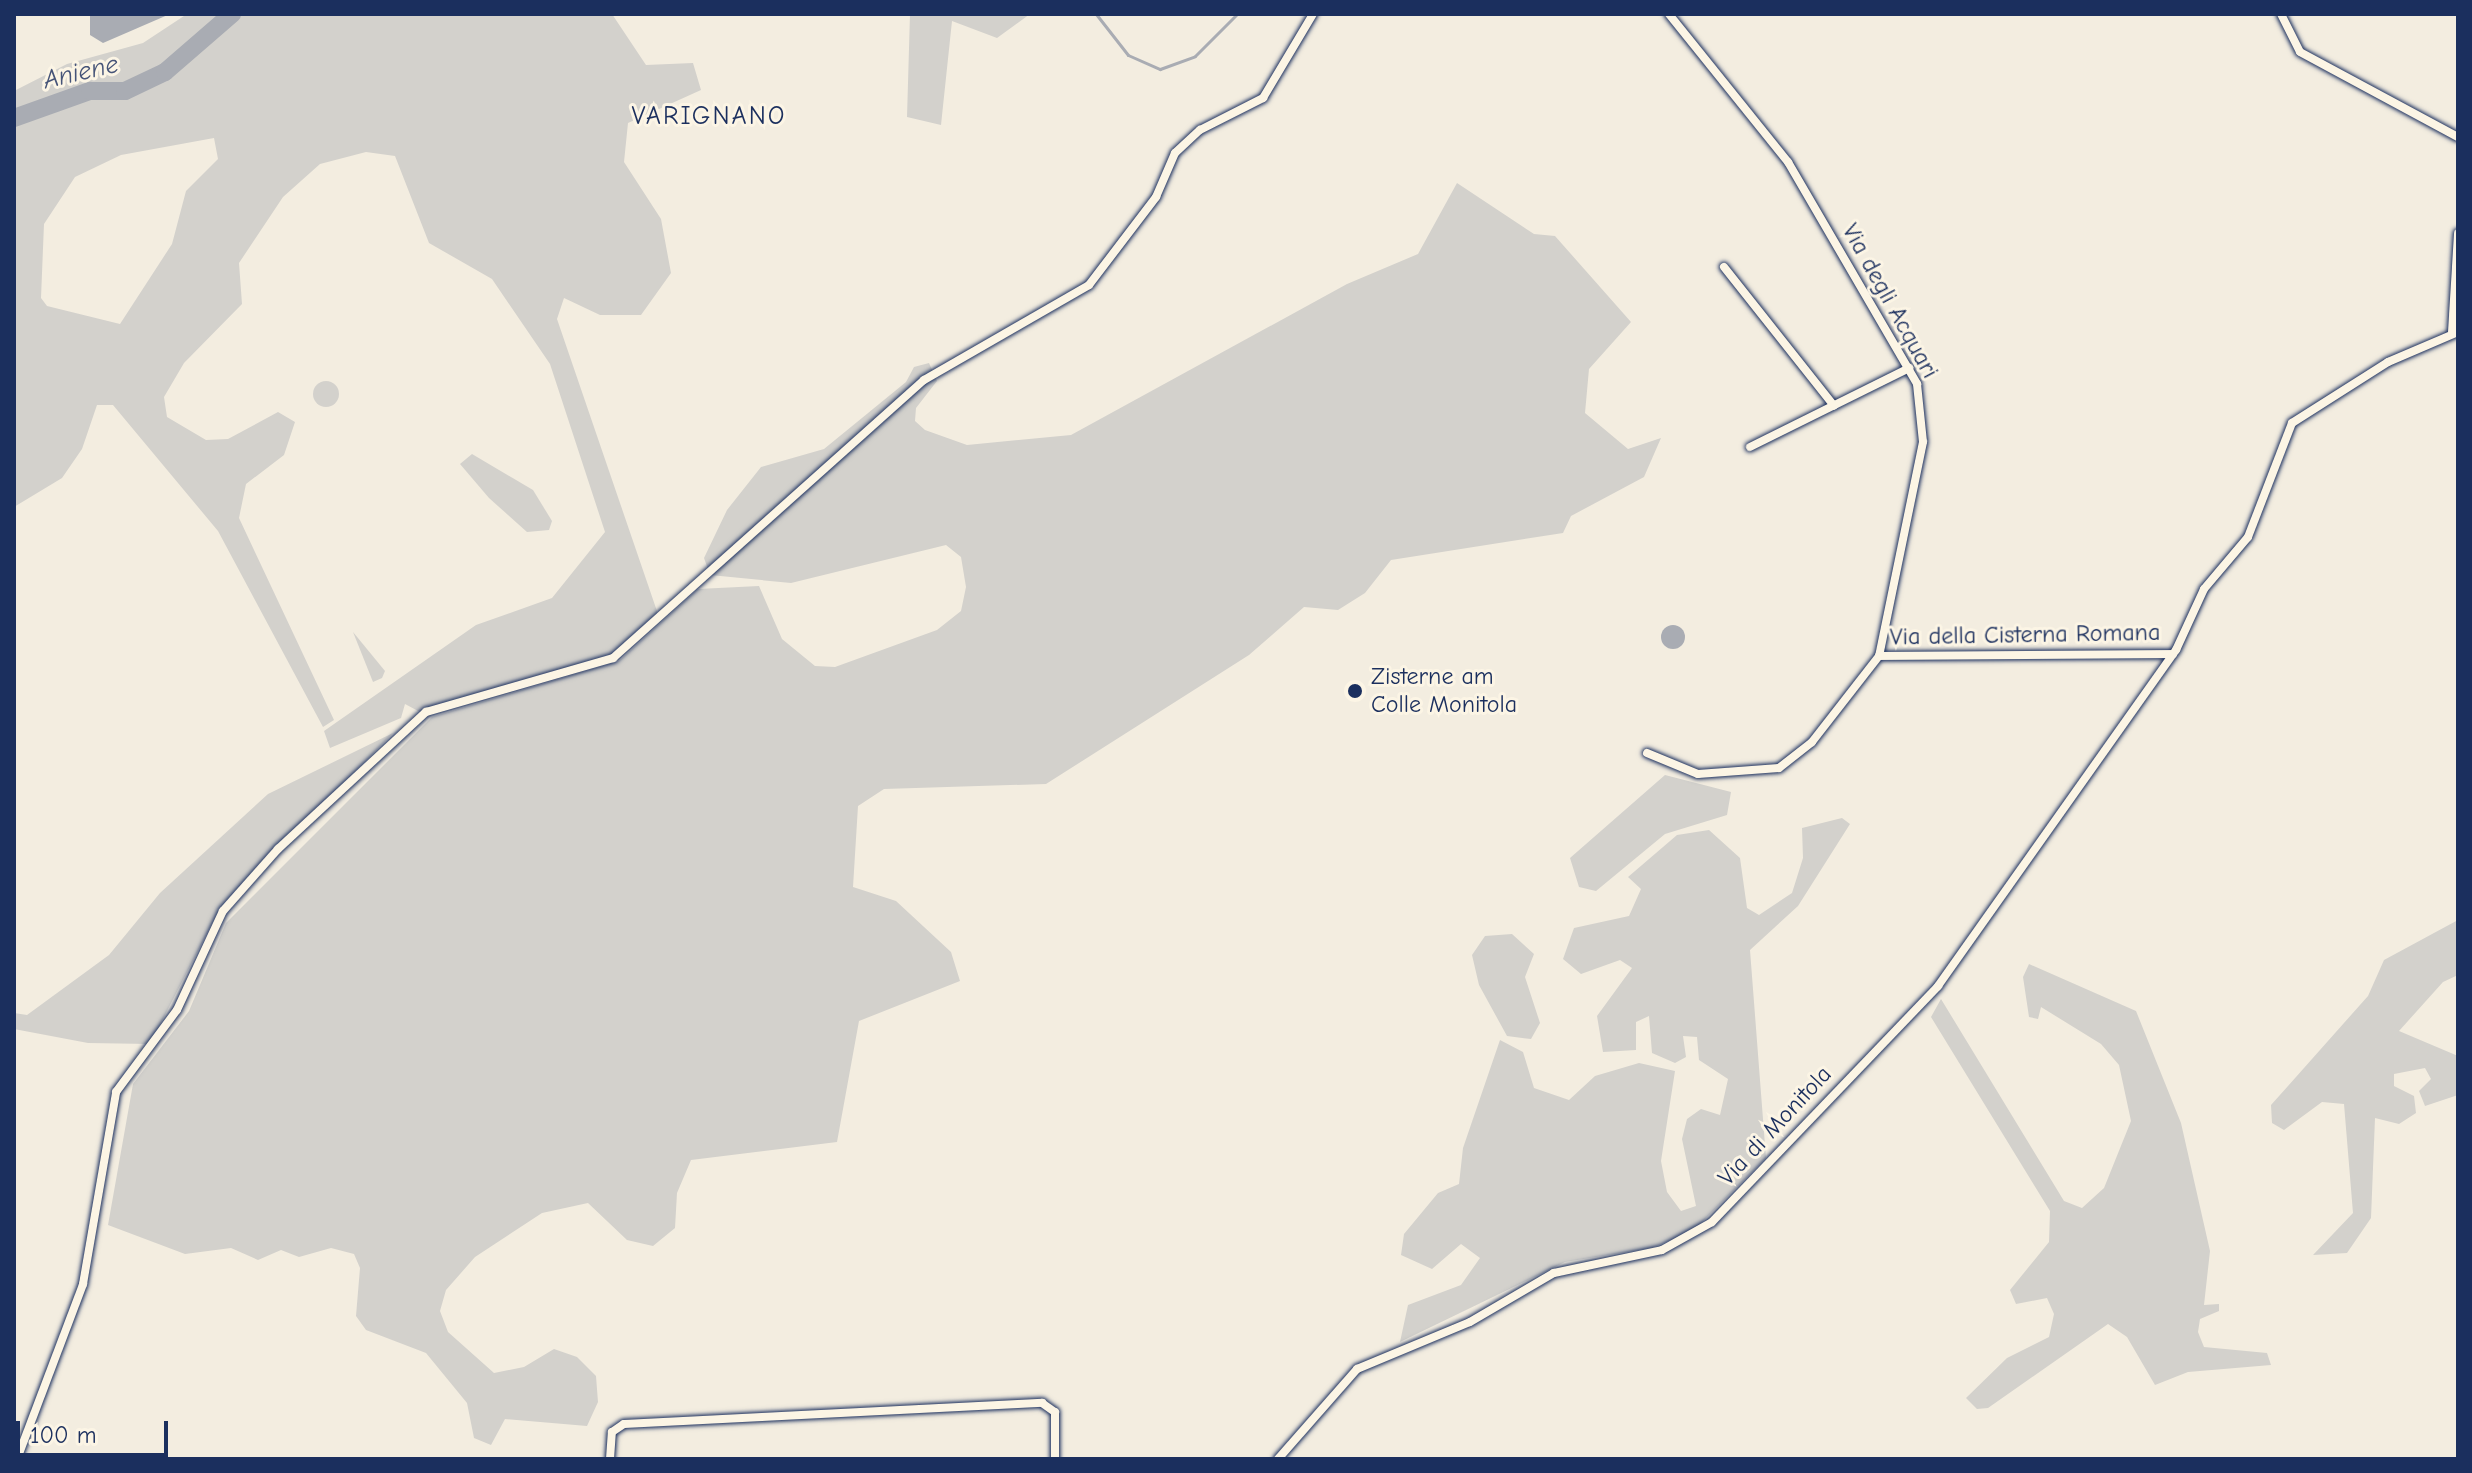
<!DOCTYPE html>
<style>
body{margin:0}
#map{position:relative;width:2472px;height:1473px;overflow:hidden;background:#f3ede0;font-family:"Comic Neue",sans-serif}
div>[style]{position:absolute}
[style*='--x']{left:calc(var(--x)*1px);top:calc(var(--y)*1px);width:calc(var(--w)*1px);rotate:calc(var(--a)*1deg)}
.green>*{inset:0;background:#d3d1cc}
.round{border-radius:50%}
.water>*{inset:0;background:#a9acb3}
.stream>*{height:3px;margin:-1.5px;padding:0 1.5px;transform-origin:1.5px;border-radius:1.5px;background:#a9acb3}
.river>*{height:18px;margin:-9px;padding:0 9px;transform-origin:9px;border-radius:9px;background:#a9acb3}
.roads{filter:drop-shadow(0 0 2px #1b2f5e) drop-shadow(0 0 2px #1b2f5e)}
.street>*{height:8px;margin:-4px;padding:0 4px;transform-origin:4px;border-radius:4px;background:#fcf5e5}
.dots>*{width:22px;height:22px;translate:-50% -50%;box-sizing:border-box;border:4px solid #fcf5e5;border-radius:50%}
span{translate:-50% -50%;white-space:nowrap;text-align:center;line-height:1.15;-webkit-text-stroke:6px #fcf5e5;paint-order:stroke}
.street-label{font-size:24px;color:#1b2f5e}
.poi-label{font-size:24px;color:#1b2f5e}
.left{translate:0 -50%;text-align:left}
.water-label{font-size:26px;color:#465478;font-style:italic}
.neighbourhood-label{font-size:26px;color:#1b2f5e;letter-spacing:2px}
.frame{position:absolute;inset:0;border:16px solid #1b2f5e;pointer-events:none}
.scale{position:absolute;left:16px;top:1421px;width:152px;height:36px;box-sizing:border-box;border:4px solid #1b2f5e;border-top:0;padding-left:10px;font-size:24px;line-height:28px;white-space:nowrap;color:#1b2f5e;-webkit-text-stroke:6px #fcf5e5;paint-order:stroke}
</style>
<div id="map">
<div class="green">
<div style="clip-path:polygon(evenodd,187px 14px,612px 14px,646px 65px,693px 63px,701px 90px,628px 123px,624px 162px,661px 219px,671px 273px,641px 315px,600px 315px,564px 298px,557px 319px,659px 617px,612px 654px,420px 712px,405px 704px,401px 718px,330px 748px,324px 731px,476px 625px,552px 598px,605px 532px,550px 364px,492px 279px,429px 243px,395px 156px,366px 152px,320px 164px,283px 197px,239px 263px,242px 304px,184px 363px,164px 397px,167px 417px,206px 440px,228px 439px,278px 412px,295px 422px,284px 455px,246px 484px,239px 518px,334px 720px,323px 727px,218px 531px,113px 405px,97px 405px,82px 449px,62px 478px,14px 507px,14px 91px,67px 64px,143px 43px,187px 14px,214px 138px,218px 159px,186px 191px,172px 244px,120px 324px,47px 306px,41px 298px,44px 224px,75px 177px,121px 155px,214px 138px)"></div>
<div style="clip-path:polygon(910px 14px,1030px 14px,997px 38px,952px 21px,941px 125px,907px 117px)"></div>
<div style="clip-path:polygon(1457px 183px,1534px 234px,1555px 236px,1631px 322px,1589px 369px,1585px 413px,1628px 449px,1661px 438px,1644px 477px,1571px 516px,1563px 533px,1391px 560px,1365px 593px,1338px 610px,1304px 607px,1249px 655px,1046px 784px,884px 789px,858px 806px,853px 887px,896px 901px,951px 952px,960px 981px,859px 1021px,837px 1142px,691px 1160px,677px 1193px,675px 1228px,653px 1246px,627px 1240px,588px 1203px,542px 1213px,475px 1257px,446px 1290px,440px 1311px,448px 1332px,494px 1373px,524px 1367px,554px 1349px,577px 1357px,596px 1376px,598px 1402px,587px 1426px,505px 1419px,491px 1445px,474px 1438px,467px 1403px,426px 1353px,366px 1330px,356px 1316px,360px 1268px,354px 1254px,331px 1248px,299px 1257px,281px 1250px,258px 1260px,231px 1248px,185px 1254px,108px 1225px,133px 1084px,189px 1011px,226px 923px,432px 717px,619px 661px,698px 589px,759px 586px,782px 639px,815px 666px,835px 667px,937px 630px,961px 611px,966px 587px,961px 557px,946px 545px,791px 583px,710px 575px,704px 558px,727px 510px,761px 467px,824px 449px,906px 382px,914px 367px,929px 363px,937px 381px,916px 408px,915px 421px,925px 430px,967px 445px,1071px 435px,1347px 284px,1418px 254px)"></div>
<div class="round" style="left:313px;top:381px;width:26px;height:26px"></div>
<div style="clip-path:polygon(472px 454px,533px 490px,552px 521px,549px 530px,527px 532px,489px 498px,460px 464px)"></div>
<div style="clip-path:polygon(353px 632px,385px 671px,382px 678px,373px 682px)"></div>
<div style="clip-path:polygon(393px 733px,220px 908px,150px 1044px,88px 1043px,14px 1029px,14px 1013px,27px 1015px,109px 955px,160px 893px,268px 794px)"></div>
<div style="clip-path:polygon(1665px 775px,1731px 792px,1727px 815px,1665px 834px,1596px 891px,1579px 887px,1570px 858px)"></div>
<div style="clip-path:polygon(1842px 818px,1850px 824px,1798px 906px,1750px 950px,1766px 1158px,1693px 1231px,1651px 1248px,1565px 1262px,1400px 1342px,1408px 1305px,1461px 1285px,1480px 1258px,1461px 1244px,1432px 1269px,1401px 1255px,1404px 1234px,1438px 1193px,1459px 1184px,1463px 1148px,1500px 1040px,1523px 1052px,1534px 1088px,1569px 1100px,1595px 1076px,1639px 1063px,1675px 1071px,1661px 1161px,1667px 1192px,1681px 1211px,1696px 1206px,1682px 1139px,1687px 1119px,1701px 1109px,1720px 1115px,1728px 1079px,1699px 1060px,1697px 1037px,1683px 1036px,1686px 1057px,1675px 1063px,1652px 1053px,1649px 1016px,1636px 1022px,1636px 1050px,1603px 1052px,1597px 1016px,1632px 968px,1620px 960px,1581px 974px,1563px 959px,1574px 928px,1629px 916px,1641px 889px,1628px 877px,1677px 835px,1709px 830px,1740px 858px,1747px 908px,1759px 915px,1792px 893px,1803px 858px,1802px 828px)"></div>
<div style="clip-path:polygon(2458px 920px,2458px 975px,2443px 982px,2399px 1031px,2458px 1056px,2458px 1095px,2425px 1106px,2419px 1091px,2431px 1079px,2425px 1068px,2394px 1074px,2394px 1086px,2414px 1096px,2416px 1113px,2399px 1124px,2375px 1118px,2371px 1218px,2347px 1253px,2313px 1255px,2353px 1213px,2344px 1104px,2322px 1102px,2284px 1130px,2272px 1123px,2271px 1105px,2368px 996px,2384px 960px)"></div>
<div style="clip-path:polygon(1512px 934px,1534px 954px,1525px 977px,1540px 1023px,1531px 1039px,1507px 1036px,1479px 985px,1472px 955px,1485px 936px)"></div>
<div style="clip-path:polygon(2029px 964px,2136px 1011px,2181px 1123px,2210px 1251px,2204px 1305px,2219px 1304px,2219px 1311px,2200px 1319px,2198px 1332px,2204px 1347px,2267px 1353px,2271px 1365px,2188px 1372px,2155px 1385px,2127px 1337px,2108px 1324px,1988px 1408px,1977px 1409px,1966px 1398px,2007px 1358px,2049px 1337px,2054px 1314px,2047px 1298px,2016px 1304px,2010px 1290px,2049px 1242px,2050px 1211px,1931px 1017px,1941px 999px,2064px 1201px,2082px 1208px,2104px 1188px,2131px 1121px,2119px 1065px,2101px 1044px,2041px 1007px,2038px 1019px,2029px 1017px,2023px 977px)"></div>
</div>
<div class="water">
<div style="clip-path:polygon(90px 14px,170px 14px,103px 43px,90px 35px)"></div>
<div class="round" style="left:1661px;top:625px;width:24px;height:24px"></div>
</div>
<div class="stream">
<div style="--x:1096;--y:14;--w:52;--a:52"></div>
<div style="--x:1128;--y:55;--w:35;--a:24"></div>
<div style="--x:1160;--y:69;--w:37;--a:-20"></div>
<div style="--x:1195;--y:56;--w:59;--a:-45"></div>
</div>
<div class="river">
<div style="--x:14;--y:118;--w:81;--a:-19.6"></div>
<div style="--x:90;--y:91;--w:35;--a:0"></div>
<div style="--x:125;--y:91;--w:44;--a:-25.4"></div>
<div style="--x:165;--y:72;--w:89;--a:-40.9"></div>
</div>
<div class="roads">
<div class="street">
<div style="--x:1669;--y:14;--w:190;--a:51.2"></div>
<div style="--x:1788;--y:162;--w:257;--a:59.8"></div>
<div style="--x:1917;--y:384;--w:58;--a:84.1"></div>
<div style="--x:1923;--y:442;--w:218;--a:101.6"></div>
<div style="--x:2281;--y:14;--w:42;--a:63.4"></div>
<div style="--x:2300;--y:52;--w:179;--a:28.3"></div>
<div style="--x:1724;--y:267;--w:177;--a:51.6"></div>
<div style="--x:2452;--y:332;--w:99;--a:-86.5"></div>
<div style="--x:1750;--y:447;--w:178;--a:-26.4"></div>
<div style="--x:1647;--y:753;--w:55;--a:22.4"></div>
<div style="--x:1698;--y:774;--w:81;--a:-4.2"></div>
<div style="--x:1779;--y:768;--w:42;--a:-38.2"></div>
<div style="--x:1812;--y:742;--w:109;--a:-52.1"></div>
<div style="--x:1879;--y:656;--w:294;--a:-0.4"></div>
<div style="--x:17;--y:1459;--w:187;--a:-69.3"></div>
<div style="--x:83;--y:1284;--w:195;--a:-80.2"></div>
<div style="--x:116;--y:1092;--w:102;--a:-53.4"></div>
<div style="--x:177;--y:1010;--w:109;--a:-65.1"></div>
<div style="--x:223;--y:911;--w:83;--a:-48.4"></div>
<div style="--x:278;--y:849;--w:202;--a:-42.8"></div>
<div style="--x:426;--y:712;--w:195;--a:-16.1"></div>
<div style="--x:613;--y:658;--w:417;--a:-41.8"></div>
<div style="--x:924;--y:380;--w:190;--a:-29.9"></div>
<div style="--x:1089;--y:285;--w:111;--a:-52.7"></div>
<div style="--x:1156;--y:197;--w:48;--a:-66.6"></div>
<div style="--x:1175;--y:153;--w:34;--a:-43"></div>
<div style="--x:1200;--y:130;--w:71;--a:-26.9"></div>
<div style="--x:1263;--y:98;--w:98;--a:-59.2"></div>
<div style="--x:610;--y:1459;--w:27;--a:-86"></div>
<div style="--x:612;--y:1432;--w:14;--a:-34"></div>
<div style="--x:624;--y:1424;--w:419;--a:-2.9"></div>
<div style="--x:1042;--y:1403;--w:16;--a:35"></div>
<div style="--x:1055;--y:1412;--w:47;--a:90"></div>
<div style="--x:1278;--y:1459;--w:120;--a:-48.7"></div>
<div style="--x:1357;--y:1369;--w:122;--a:-22.6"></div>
<div style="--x:1470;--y:1322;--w:97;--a:-30.3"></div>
<div style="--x:1554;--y:1273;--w:110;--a:-12"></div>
<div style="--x:1662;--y:1250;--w:57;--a:-29.2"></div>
<div style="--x:1712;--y:1222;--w:327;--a:-46.2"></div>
<div style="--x:1938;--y:986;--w:412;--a:-54.7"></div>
<div style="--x:2176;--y:650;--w:67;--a:-65.3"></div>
<div style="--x:2204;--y:589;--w:68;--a:-49.8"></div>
<div style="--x:2248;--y:537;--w:122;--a:-68.9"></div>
<div style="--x:2292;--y:423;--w:114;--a:-32.4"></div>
<div style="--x:2388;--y:362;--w:76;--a:-23.2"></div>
</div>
</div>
<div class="dots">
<div style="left:1355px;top:691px;background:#1b2f5e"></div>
</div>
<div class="street-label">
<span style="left:1890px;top:301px;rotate:61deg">Via degli Acquari</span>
<span style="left:2025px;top:635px;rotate:-1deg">Via della Cisterna Romana</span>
<span style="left:1775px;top:1126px;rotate:-47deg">Via di Monitola</span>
</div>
<div class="poi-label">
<span class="left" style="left:1371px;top:691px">Zisterne am<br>Colle Monitola</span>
</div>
<div class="water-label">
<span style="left:81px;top:73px;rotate:-13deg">Aniene</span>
</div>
<div class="neighbourhood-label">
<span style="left:709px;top:117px">VARIGNANO</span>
</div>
<div class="frame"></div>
<div class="scale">100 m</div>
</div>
